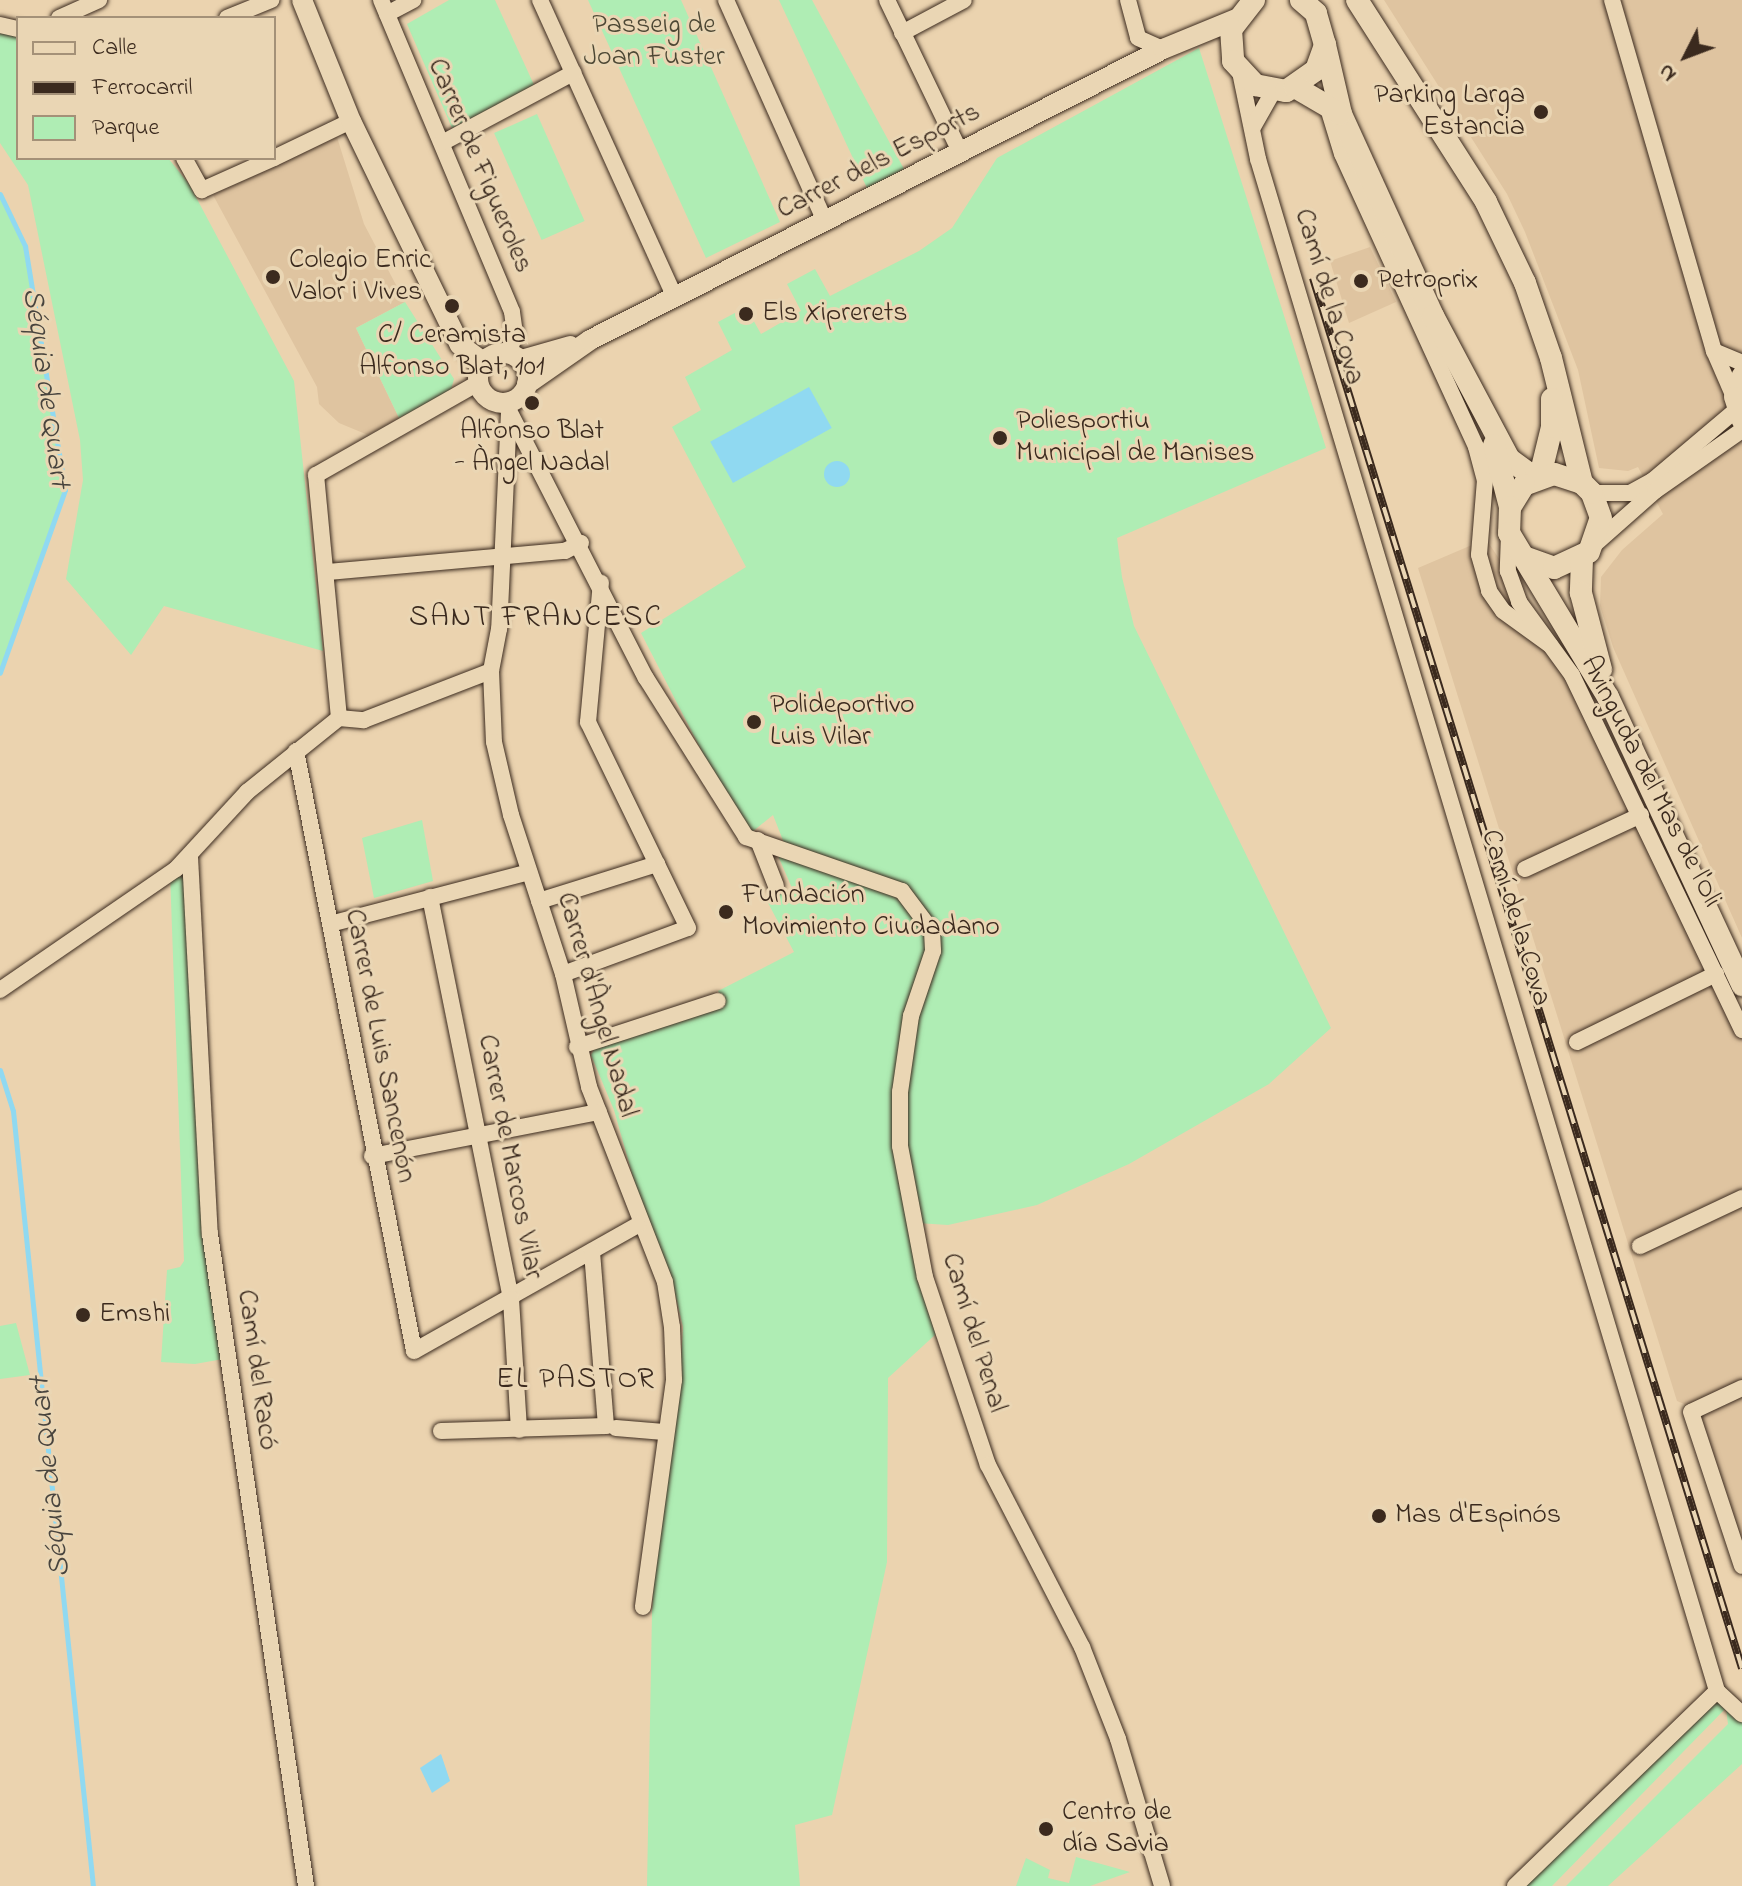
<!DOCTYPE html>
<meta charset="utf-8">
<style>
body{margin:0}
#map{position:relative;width:1742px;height:1886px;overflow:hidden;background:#ebd3af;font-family:"Indie Flower",sans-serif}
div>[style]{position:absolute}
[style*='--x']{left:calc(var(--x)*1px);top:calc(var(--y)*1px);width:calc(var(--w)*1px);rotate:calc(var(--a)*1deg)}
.built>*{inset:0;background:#dfc4a0}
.green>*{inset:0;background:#afedb4;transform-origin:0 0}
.water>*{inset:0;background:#90d9f1;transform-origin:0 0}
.round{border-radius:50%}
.stream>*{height:5px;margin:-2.5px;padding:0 2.5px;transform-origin:2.5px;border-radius:2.5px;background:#90d9f1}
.roads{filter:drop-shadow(0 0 2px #3b2a1e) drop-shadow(0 0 2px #3b2a1e)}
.minor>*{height:16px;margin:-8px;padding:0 8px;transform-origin:8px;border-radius:8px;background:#ead6b4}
.tertiary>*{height:20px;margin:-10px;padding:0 10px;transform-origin:10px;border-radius:10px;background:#ead6b4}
.tertiary>.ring{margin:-10px;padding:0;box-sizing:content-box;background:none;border:20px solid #ead6b4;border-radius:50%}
.secondary>*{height:22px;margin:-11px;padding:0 11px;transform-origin:11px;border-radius:11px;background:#ead6b4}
.rail>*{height:8px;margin-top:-4px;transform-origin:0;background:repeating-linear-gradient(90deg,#ead6b4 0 15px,#3b2a1e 0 30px);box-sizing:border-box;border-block:2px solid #3b2a1e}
.dots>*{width:22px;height:22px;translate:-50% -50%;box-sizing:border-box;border:4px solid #ead6b4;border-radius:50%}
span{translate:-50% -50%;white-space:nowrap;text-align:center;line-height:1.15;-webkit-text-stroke:6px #ead6b4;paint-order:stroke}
.park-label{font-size:28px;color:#4c4734}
.poi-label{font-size:28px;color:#3b2a1e}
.right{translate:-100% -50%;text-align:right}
.left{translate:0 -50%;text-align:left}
.street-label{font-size:28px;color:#3b2a1e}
.water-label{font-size:30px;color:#48443e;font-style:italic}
.neighbourhood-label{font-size:30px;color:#3b2a1e;letter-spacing:2px}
.legend{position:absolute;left:16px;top:16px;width:260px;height:144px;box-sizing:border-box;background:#ead6b4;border:2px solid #a49178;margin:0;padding:10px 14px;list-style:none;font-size:24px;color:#3b2a1e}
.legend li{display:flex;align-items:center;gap:16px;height:40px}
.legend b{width:40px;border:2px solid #a49178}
.north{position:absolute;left:1646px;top:16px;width:80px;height:80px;-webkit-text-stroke:6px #ead6b4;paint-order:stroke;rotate:228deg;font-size:22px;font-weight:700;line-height:32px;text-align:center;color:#3b2a1e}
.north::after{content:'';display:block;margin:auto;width:28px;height:36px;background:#3b2a1e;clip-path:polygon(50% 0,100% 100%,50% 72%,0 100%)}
</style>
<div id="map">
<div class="built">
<div style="clip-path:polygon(1384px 0,1742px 0,1742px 938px,1613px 647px,1600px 606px,1601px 577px,1622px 550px,1663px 514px,1638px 467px,1628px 471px,1599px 468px,1578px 370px,1525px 232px,1507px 194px)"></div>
<div style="clip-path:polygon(337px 137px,364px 224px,405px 302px,356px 328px,399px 418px,368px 435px,339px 423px,319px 404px,317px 387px,213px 195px)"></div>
<div style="clip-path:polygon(1370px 247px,1396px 302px,1349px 323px,1330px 261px)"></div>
<div style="clip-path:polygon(1486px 539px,1584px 687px,1742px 1033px,1742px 1577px,1684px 1404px,1677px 1401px,1418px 568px)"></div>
</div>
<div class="green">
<div style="clip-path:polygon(449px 0,495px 0,535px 87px,452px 128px,407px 24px)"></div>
<div style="clip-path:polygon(588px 0,681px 0,780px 222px,706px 258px)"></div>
<div style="clip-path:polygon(779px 0,812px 0,904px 169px,867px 188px)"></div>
<div style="clip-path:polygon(0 25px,18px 29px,18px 158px,168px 158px,189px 184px,294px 381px,323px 651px,164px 606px,131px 655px,66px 579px,83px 480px,80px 440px,28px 185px,0 143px)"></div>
<div style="clip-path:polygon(1199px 48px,1326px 448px,1117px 538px,1122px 577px,1134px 626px,1331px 1028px,1269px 1084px,1129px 1164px,1037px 1205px,948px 1225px,917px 1223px,908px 1187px,900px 1146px,907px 1036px,897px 1084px,895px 1142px,936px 1334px,888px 1378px,887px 1562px,832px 1815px,795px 1825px,800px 1886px,647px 1886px,652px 1612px,662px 1446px,680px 1380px,683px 1327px,670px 1272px,646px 1223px,614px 1110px,591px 1055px,595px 1048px,668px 1020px,725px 1006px,718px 991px,794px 952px,767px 901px,792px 888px,776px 851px,817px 860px,786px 848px,773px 815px,746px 837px,641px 633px,746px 567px,672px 427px,701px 410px,685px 377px,732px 350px,718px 322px,746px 307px,761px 334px,801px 311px,787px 284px,815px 269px,830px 296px,919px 251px,952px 228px,997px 158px)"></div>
<div style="left:537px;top:114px;width:117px;height:47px;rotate:66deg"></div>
<div style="clip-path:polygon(0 196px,25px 246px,65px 490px,0 673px)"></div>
<div style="clip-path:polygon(405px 302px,454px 379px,450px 393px,399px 418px,356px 328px)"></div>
<div style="clip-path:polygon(422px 820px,433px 881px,374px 898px,362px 838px)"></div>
<div style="clip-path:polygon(190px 857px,223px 1359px,195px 1364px,161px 1362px,167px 1270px,180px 1267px,184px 1261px,170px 873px)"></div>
<div style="clip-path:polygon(16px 1323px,30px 1375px,0 1379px,0 1326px)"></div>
<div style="clip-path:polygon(1719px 1699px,1742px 1720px,1742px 1764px,1608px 1886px,1566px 1886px,1728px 1724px,1726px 1708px,1552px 1886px,1520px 1886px)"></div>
<div style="clip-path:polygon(1076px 1857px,1130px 1872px,1090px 1886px,1016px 1886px,1026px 1858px,1050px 1870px,1048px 1878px,1069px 1883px)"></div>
</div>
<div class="water">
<div style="left:809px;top:387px;width:47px;height:113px;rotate:61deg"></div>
<div class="round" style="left:824px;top:461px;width:26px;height:26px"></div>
<div style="clip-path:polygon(441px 1754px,450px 1781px,432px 1793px,420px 1768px)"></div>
</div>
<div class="stream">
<div style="--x:0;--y:194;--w:58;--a:64.3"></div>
<div style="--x:25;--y:246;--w:247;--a:80.7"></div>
<div style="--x:65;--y:490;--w:194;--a:109.6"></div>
<div style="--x:0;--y:1070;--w:43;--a:72.4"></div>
<div style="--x:13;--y:1111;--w:779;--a:84.11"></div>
</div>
<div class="roads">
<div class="minor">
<div style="--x:381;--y:0;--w:338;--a:67.2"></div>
<div style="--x:512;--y:312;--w:22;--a:82"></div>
<div style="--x:515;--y:334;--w:20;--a:108"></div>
<div style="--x:540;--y:0;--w:326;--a:65.6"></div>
<div style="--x:726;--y:0;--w:242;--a:65.9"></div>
<div style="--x:887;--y:0;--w:169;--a:64.3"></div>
<div style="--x:1128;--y:0;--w:39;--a:75"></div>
<div style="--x:1138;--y:38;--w:27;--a:24"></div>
<div style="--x:1612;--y:0;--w:366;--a:73.8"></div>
<div style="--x:1714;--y:351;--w:50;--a:66.5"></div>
<div style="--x:387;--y:14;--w:30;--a:-28"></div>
<div style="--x:59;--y:18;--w:44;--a:-24.2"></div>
<div style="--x:227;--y:18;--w:48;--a:-22.2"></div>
<div style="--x:0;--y:25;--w:18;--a:13"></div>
<div style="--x:902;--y:33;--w:70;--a:-28"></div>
<div style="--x:1240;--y:72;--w:89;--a:78.3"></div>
<div style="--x:1258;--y:159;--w:1599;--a:73.32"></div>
<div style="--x:1717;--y:1691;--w:34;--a:43"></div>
<div style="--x:1327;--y:105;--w:51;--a:73"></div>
<div style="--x:1342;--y:154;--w:322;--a:65.4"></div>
<div style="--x:1476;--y:447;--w:34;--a:75"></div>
<div style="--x:1485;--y:480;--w:75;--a:94.6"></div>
<div style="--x:1479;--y:555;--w:37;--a:74"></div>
<div style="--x:1489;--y:591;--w:24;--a:55"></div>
<div style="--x:1503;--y:611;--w:58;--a:35.9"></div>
<div style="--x:1253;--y:127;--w:43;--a:-60.4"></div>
<div style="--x:442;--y:143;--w:149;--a:-28.1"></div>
<div style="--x:184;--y:158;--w:37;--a:61"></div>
<div style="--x:202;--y:190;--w:79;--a:-24"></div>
<div style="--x:274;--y:158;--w:85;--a:-25.7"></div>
<div style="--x:1714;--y:351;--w:30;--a:23"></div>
<div style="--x:505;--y:403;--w:309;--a:62.9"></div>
<div style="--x:646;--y:678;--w:188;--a:57.8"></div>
<div style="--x:746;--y:837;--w:165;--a:19.1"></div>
<div style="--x:902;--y:891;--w:50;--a:53.1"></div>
<div style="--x:932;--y:931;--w:20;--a:87"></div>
<div style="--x:933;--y:951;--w:69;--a:108.7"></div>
<div style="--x:911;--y:1016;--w:77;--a:98.2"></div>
<div style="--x:900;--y:1092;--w:54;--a:90"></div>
<div style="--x:900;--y:1146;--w:133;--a:79.2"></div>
<div style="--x:925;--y:1277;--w:198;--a:71.5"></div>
<div style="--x:988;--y:1465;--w:205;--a:62.7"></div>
<div style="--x:1082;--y:1647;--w:99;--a:68.6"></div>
<div style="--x:1118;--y:1739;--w:153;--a:73.3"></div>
<div style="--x:509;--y:412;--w:217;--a:92.6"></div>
<div style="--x:499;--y:629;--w:43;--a:100.8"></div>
<div style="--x:491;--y:671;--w:71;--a:87.6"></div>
<div style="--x:494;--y:742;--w:75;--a:76.9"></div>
<div style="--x:511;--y:815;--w:167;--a:71.9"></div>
<div style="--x:563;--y:974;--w:116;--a:77"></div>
<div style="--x:589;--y:1087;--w:209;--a:68.7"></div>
<div style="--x:665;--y:1282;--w:46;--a:81.2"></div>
<div style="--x:672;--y:1327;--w:53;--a:87.8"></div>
<div style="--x:674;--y:1380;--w:229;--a:97.8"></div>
<div style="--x:1592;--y:493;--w:38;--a:0"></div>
<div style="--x:1630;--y:493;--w:25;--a:-29"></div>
<div style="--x:1652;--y:481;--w:110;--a:-40.2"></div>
<div style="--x:1509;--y:534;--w:37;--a:92"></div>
<div style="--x:1508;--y:571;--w:33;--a:70"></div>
<div style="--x:1519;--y:602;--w:90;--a:54"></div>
<div style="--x:1572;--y:675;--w:394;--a:64.4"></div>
<div style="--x:1595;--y:544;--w:80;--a:-41.5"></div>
<div style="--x:1655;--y:491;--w:106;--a:-35"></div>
<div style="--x:328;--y:572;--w:238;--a:-5.1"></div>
<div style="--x:565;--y:551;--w:18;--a:-27"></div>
<div style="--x:339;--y:718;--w:244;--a:-95.4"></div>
<div style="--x:316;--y:475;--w:186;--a:-29.6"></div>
<div style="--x:296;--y:751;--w:611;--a:78.87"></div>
<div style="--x:414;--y:1351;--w:257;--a:-29.4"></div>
<div style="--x:758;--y:840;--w:49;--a:68.6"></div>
<div style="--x:190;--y:857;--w:378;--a:87"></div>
<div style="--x:210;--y:1234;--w:659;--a:81.62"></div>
<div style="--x:1525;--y:869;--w:128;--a:-25"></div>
<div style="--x:430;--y:897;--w:410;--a:78.6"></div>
<div style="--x:511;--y:1299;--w:131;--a:86.5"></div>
<div style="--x:539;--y:901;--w:124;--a:-17.4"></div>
<div style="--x:330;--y:924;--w:206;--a:-14.6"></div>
<div style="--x:563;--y:974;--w:133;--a:-20.2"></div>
<div style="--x:688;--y:928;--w:229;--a:-115.9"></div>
<div style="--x:588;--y:722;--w:140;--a:-84.7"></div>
<div style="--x:0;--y:990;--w:214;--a:-34.5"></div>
<div style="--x:176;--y:869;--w:105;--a:-47.3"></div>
<div style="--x:247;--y:792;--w:118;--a:-38.8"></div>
<div style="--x:339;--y:718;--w:25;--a:5"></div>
<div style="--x:364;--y:720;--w:136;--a:-21.1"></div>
<div style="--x:1577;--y:1042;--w:155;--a:-26.1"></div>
<div style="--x:577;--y:1047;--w:148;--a:-18.1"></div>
<div style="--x:372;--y:1156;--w:231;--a:-11"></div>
<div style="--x:1640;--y:1246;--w:113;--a:-25.2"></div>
<div style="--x:1742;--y:1388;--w:56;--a:154.8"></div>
<div style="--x:1691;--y:1412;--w:162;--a:71.7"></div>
<div style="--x:616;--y:1428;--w:48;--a:4.8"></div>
<div style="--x:441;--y:1431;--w:165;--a:-1.7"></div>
<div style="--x:606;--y:1426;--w:175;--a:-94.6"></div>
<div style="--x:1515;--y:1886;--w:281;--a:-44"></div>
</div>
<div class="tertiary">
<div style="--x:302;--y:0;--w:131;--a:68"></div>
<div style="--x:351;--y:121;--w:249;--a:64.1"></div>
<div style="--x:460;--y:345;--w:29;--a:36"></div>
<div class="ring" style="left:478px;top:353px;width:30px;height:30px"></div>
<div style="--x:521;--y:360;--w:51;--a:-15.9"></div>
<div style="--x:1742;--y:375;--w:23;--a:110"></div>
<div style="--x:1734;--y:397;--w:25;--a:72"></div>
<div style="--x:527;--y:384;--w:77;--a:-34.9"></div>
<div style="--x:590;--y:340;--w:643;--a:-26.92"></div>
<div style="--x:1163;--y:49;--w:79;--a:-22.3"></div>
</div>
<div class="secondary">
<div style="--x:1254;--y:0;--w:37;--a:128"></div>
<div style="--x:1231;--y:29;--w:32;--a:86"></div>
<div style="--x:1233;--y:61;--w:33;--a:47"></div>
<div style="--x:1255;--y:85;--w:32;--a:11"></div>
<div style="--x:1286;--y:91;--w:37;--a:-35"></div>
<div style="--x:1316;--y:70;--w:27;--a:-70"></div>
<div style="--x:1325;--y:45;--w:33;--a:-106"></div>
<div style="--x:1316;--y:13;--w:20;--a:-139"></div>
<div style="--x:1357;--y:0;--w:240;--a:57.4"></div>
<div style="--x:1486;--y:202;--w:90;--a:64.3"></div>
<div style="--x:1525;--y:283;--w:79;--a:70.9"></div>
<div style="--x:1551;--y:358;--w:129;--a:76.1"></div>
<div style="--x:1325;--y:45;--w:71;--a:76.9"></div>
<div style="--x:1341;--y:114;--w:222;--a:65.5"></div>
<div style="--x:1433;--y:316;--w:162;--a:62"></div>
<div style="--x:1509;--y:459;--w:32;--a:36"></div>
<div style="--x:1295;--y:87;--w:53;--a:30.4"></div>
<div style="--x:1494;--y:445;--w:64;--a:75.5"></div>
<div style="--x:1540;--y:476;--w:50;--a:-76.2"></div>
<div style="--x:1552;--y:427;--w:28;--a:-90"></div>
<div style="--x:1527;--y:558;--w:29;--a:20"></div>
<div style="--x:1554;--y:568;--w:38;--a:-25"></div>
<div style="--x:1589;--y:552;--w:36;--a:-71"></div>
<div style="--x:1601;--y:518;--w:27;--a:-110"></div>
<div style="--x:1592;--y:493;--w:14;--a:-135"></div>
<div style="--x:1582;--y:483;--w:29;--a:-162"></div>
<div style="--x:1554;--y:474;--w:32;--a:160"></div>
<div style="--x:1524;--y:485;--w:26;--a:122"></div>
<div style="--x:1510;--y:507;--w:26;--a:92"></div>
<div style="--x:1509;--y:533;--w:192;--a:58.9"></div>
<div style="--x:1608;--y:697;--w:318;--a:65"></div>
<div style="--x:1582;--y:559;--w:34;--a:92"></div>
<div style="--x:1581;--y:593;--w:79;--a:75.3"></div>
</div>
</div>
<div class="rail">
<div style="--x:1313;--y:278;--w:1455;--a:72.85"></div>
</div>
<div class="dots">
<div style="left:1541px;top:112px;background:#3b2a1e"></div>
<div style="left:273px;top:277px;background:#3b2a1e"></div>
<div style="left:1361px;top:281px;background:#3b2a1e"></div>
<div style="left:452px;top:306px;background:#3b2a1e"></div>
<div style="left:746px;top:314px;background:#3b2a1e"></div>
<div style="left:532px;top:403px;background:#3b2a1e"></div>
<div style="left:1000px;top:438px;background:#3b2a1e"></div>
<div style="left:754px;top:722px;background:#3b2a1e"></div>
<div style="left:726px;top:912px;background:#3b2a1e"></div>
<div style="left:83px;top:1315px;background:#3b2a1e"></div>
<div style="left:1379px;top:1516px;background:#3b2a1e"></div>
<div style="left:1046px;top:1829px;background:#3b2a1e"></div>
</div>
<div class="park-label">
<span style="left:654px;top:42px">Passeig de<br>Joan Fuster</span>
</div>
<div class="poi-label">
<span class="right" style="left:1525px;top:112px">Parking Larga<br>Estancia</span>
<span class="left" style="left:289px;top:277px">Colegio Enric<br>Valor i Vives</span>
<span class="left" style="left:1377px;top:281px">Petroprix</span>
<span class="left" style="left:762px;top:314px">Els Xiprerets</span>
<span style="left:452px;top:352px">C/ Ceramista<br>Alfonso Blat, 101</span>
<span class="left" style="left:1016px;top:438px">Poliesportiu<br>Municipal de Manises</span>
<span style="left:532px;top:448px">Alfonso Blat<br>- Àngel Nadal</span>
<span class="left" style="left:770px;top:722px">Polideportivo<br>Luis Vilar</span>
<span class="left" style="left:742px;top:912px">Fundación<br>Movimiento Ciudadano</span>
<span class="left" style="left:99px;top:1315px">Emshi</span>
<span class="left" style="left:1395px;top:1516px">Mas d'Espinós</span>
<span class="left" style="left:1062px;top:1829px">Centro de<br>día Savia</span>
</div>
<div class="street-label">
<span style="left:879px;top:162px;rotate:-27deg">Carrer dels Esports</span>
<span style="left:479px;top:166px;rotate:67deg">Carrer de Figueroles</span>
<span style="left:1328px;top:297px;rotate:73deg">Camí de la Cova</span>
<span style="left:1650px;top:782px;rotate:63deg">Avinguda del Mas de l'Oli</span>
<span style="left:1515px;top:918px;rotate:73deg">Camí de la Cova</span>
<span style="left:596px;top:1005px;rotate:74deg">Carrer d'Àngel Nadal</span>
<span style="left:379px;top:1046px;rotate:79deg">Carrer de Luis Sancenón</span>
<span style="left:509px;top:1157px;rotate:79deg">Carrer de Marcos Vilar</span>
<span style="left:973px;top:1333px;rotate:73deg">Camí del Penal</span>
<span style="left:256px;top:1370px;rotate:82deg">Camí del Racó</span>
</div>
<div class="water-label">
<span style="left:45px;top:388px;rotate:82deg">Séquia de Quart</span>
<span style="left:51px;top:1477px;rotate:-96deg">Séquia de Quart</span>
</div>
<div class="neighbourhood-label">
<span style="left:536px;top:618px">SANT FRANCESC</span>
<span style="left:576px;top:1380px">EL PASTOR</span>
</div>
<ul class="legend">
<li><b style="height:10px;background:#ead6b4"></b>Calle</li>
<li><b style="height:10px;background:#3b2a1e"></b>Ferrocarril</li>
<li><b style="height:22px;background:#afedb4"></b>Parque</li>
</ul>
<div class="north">N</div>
</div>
